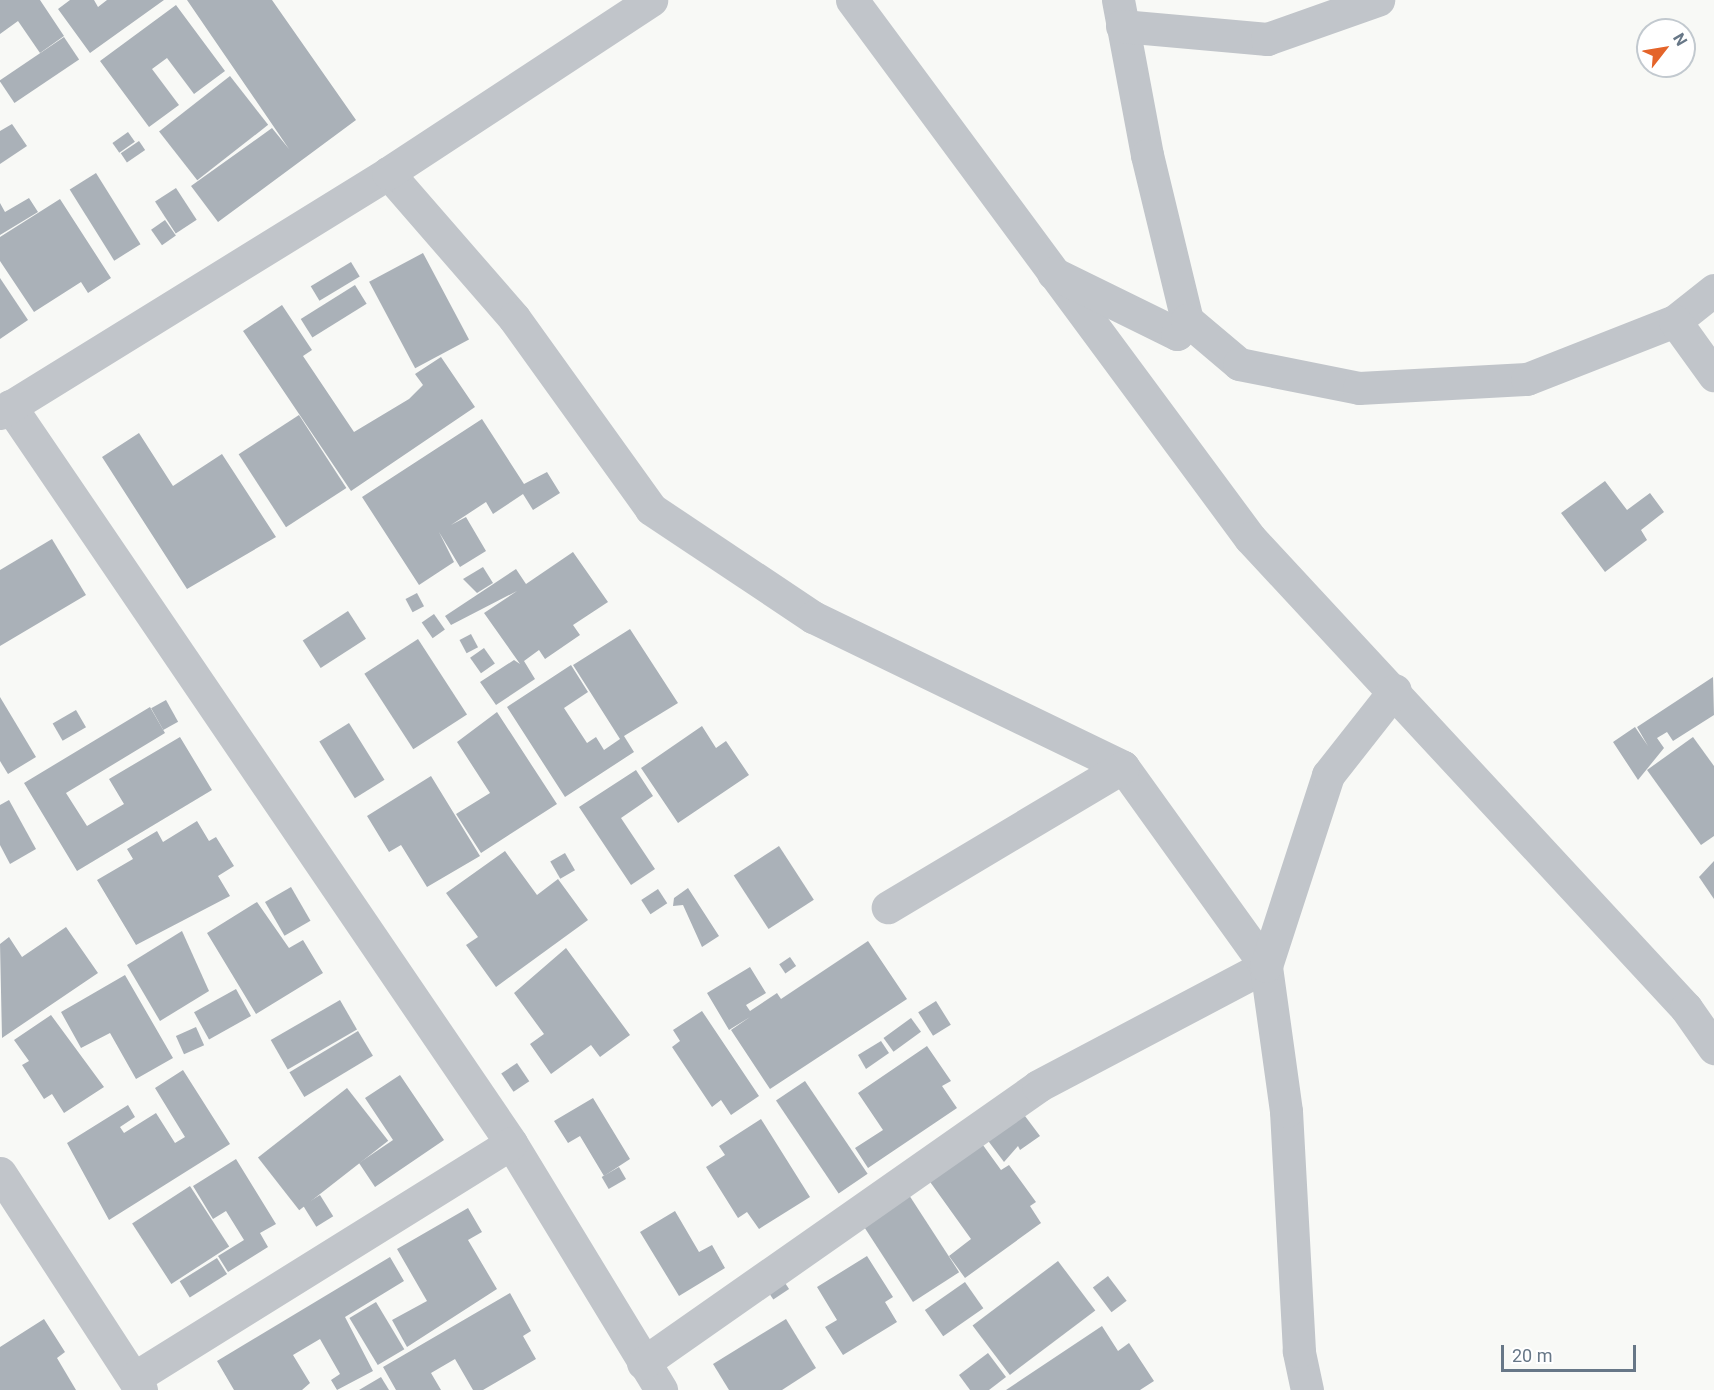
<!DOCTYPE html>
<style>
body{margin:0}
#map{position:relative;width:1714px;height:1390px;overflow:hidden;background:#f8f9f6;font-family:Roboto,sans-serif}
div>[style]{position:absolute}
[style*='--x']{left:calc(var(--x)*1px);top:calc(var(--y)*1px);width:calc(var(--w)*1px);rotate:calc(var(--a)*1deg)}
.building>*{inset:0;background:#aab1b8;transform-origin:0 0}
.minor>*{height:33px;margin:-16.5px;padding:0 16.5px;transform-origin:16.5px;border-radius:16.5px;background:#c1c5ca}
span{translate:-50% -50%;white-space:nowrap;text-align:center;line-height:1.15;-webkit-text-stroke:6px #fff;paint-order:stroke}
.north{position:absolute;left:1636px;top:18px;width:60px;height:60px;box-sizing:border-box;background:#fff;border:2px solid #c2c9cf;border-radius:50%;rotate:59deg;font-size:16px;font-weight:700;line-height:24px;text-align:center;color:#677787}
.north::after{content:'';display:block;margin:auto;width:21px;height:27px;background:#e4642a;clip-path:polygon(50% 0,100% 100%,50% 72%,0 100%)}
.scale{position:absolute;left:1501px;top:1345px;width:135px;height:27px;box-sizing:border-box;border:3px solid #677787;border-top:0;padding-left:8px;font-size:18px;line-height:21px;white-space:nowrap;color:#677787;-webkit-text-stroke:4px #fff;paint-order:stroke}
</style>
<div id="map">
<div class="building">
<div style="clip-path:polygon(0 0,40px 0,64px 36px,40px 53px,18px 21px,0 34px)"></div>
<div style="clip-path:polygon(70px 0,94px 0,98px 7px,107px 0,164px 0,90px 53px,58px 9px)"></div>
<div style="clip-path:polygon(187px 0,272px 0,356px 120px,218px 222px,191px 186px,272px 128px,289px 149px)"></div>
<div style="clip-path:polygon(176px 5px,225px 71px,194px 94px,167px 58px,152px 69px,179px 105px,149px 127px,100px 61px)"></div>
<div style="left:64px;top:37px;width:27px;height:78px;rotate:56deg"></div>
<div style="left:230px;top:76px;width:62px;height:90px;rotate:52deg"></div>
<div style="clip-path:polygon(12px 124px,27px 146px,0 164px,0 131px)"></div>
<div style="left:128px;top:132px;width:12px;height:19px;rotate:55deg"></div>
<div style="left:139px;top:141px;width:11px;height:22px;rotate:56deg"></div>
<div style="left:96px;top:173px;width:84px;height:31px;rotate:58deg"></div>
<div style="left:176px;top:188px;width:38px;height:25px;rotate:57deg"></div>
<div style="clip-path:polygon(29px 198px,38px 212px,0 235px,0 203px,5px 212px)"></div>
<div style="clip-path:polygon(60px 199px,111px 278px,88px 293px,81px 282px,34px 312px,0 261px,0 237px)"></div>
<div style="left:165px;top:220px;width:19px;height:17px;rotate:55deg"></div>
<div style="left:423px;top:253px;width:98px;height:61px;rotate:62deg"></div>
<div style="left:351px;top:262px;width:17px;height:47px;rotate:59deg"></div>
<div style="clip-path:polygon(0 278px,28px 320px,0 339px)"></div>
<div style="left:355px;top:285px;width:22px;height:64px;rotate:58deg"></div>
<div style="clip-path:polygon(282px 305px,312px 350px,303px 356px,354px 432px,409px 399px,423px 385px,415px 374px,441px 357px,475px 407px,351px 491px,243px 331px)"></div>
<div style="left:299px;top:415px;width:87px;height:72px;rotate:57deg"></div>
<div style="clip-path:polygon(482px 419px,524px 484px,547px 472px,560px 493px,533px 510px,523px 494px,493px 514px,486px 502px,451px 525px,466px 517px,486px 551px,460px 567px,439px 532px,454px 562px,419px 585px,362px 497px)"></div>
<div style="clip-path:polygon(139px 433px,173px 486px,222px 454px,276px 537px,187px 589px,102px 457px)"></div>
<div style="clip-path:polygon(1605px 481px,1627px 510px,1650px 493px,1664px 512px,1641px 530px,1647px 540px,1605px 572px,1561px 513px)"></div>
<div style="clip-path:polygon(52px 539px,86px 595px,0 646px,0 570px)"></div>
<div style="clip-path:polygon(573px 552px,608px 602px,573px 625px,580px 635px,545px 659px,539px 650px,524px 661px,535px 679px,496px 705px,480px 682px,514px 660px,520px 664px,484px 613px,517px 591px,451px 625px,445px 616px,516px 569px,526px 584px)"></div>
<div style="clip-path:polygon(483px 567px,493px 583px,477px 593px,463px 579px)"></div>
<div style="left:417px;top:593px;width:15px;height:13px;rotate:62deg"></div>
<div style="left:348px;top:611px;width:33px;height:54px;rotate:57deg"></div>
<div style="left:434px;top:614px;width:19px;height:15px;rotate:55deg"></div>
<div style="clip-path:polygon(630px 629px,678px 703px,624px 736px,634px 752px,565px 797px,507px 707px,571px 665px,588px 692px,564px 708px,587px 743px,596px 737px,604px 750px,620px 739px,573px 665px)"></div>
<div style="left:471px;top:634px;width:15px;height:13px;rotate:62deg"></div>
<div style="left:418px;top:639px;width:90px;height:64px;rotate:57deg"></div>
<div style="left:484px;top:648px;width:19px;height:17px;rotate:55deg"></div>
<div style="clip-path:polygon(1713px 677px,1714px 715px,1673px 741px,1667px 732px,1657px 738px,1664px 748px,1638px 780px,1613px 742px,1635px 727px,1648px 746px,1637px 727px)"></div>
<div style="clip-path:polygon(0 697px,36px 757px,8px 774px,0 761px)"></div>
<div style="left:166px;top:700px;width:25px;height:17px;rotate:61deg"></div>
<div style="clip-path:polygon(150px 707px,165px 733px,66px 793px,87px 826px,124px 804px,109px 779px,180px 737px,212px 790px,77px 871px,24px 783px)"></div>
<div style="left:76px;top:710px;width:20px;height:27px;rotate:60deg"></div>
<div style="clip-path:polygon(497px 712px,557px 804px,481px 853px,456px 814px,490px 793px,457px 742px)"></div>
<div style="left:349px;top:723px;width:67px;height:35px;rotate:58deg"></div>
<div style="clip-path:polygon(702px 726px,716px 748px,726px 741px,749px 775px,678px 823px,641px 768px)"></div>
<div style="clip-path:polygon(1693px 737px,1714px 766px,1714px 836px,1701px 845px,1647px 770px)"></div>
<div style="clip-path:polygon(636px 770px,653px 796px,621px 818px,655px 869px,631px 885px,579px 807px)"></div>
<div style="clip-path:polygon(431px 776px,480px 856px,427px 887px,401px 845px,389px 852px,367px 816px)"></div>
<div style="clip-path:polygon(9px 800px,36px 849px,10px 864px,0 845px,0 805px)"></div>
<div style="clip-path:polygon(197px 821px,209px 841px,216px 837px,234px 866px,218px 876px,230px 896px,136px 945px,97px 880px,133px 859px,127px 849px,157px 831px,163px 842px)"></div>
<div style="left:779px;top:846px;width:64px;height:54px;rotate:57deg"></div>
<div style="clip-path:polygon(505px 851px,537px 895px,558px 879px,588px 920px,496px 987px,466px 945px,478px 937px,446px 893px)"></div>
<div style="left:565px;top:853px;width:20px;height:17px;rotate:60deg"></div>
<div style="clip-path:polygon(1714px 861px,1714px 899px,1699px 877px)"></div>
<div style="left:291px;top:887px;width:39px;height:30px;rotate:60deg"></div>
<div style="clip-path:polygon(688px 888px,719px 936px,702px 947px,683px 905px,673px 906px,674px 898px)"></div>
<div style="left:658px;top:889px;width:17px;height:20px;rotate:57deg"></div>
<div style="clip-path:polygon(257px 902px,289px 948px,303px 940px,323px 973px,256px 1014px,207px 933px)"></div>
<div style="clip-path:polygon(66px 927px,98px 973px,2px 1038px,0 944px,9px 937px,22px 957px)"></div>
<div style="clip-path:polygon(182px 931px,209px 991px,160px 1021px,127px 965px)"></div>
<div style="clip-path:polygon(868px 941px,907px 999px,770px 1089px,731px 1030px,750px 1017px,729px 1030px,707px 993px,750px 967px,766px 993px,746px 1005px,750px 1011px,777px 993px,781px 999px)"></div>
<div style="clip-path:polygon(566px 948px,630px 1035px,600px 1057px,591px 1045px,551px 1074px,530px 1044px,544px 1034px,514px 993px)"></div>
<div style="left:790px;top:957px;width:11px;height:13px;rotate:56deg"></div>
<div style="clip-path:polygon(125px 975px,173px 1058px,136px 1079px,110px 1033px,81px 1048px,61px 1012px)"></div>
<div style="left:236px;top:989px;width:31px;height:48px;rotate:61deg"></div>
<div style="left:340px;top:1000px;width:34px;height:80px;rotate:60deg"></div>
<div style="left:936px;top:1001px;width:28px;height:21px;rotate:58deg"></div>
<div style="clip-path:polygon(702px 1011px,759px 1096px,731px 1115px,721px 1100px,712px 1107px,672px 1047px,680px 1041px,673px 1030px)"></div>
<div style="clip-path:polygon(51px 1015px,104px 1087px,64px 1113px,52px 1094px,44px 1099px,22px 1065px,29px 1061px,14px 1040px)"></div>
<div style="left:911px;top:1018px;width:17px;height:34px;rotate:54deg"></div>
<div style="left:196px;top:1027px;width:20px;height:22px;rotate:66deg"></div>
<div style="left:358px;top:1031px;width:29px;height:80px;rotate:59deg"></div>
<div style="clip-path:polygon(881px 1041px,889px 1053px,866px 1069px,858px 1055px)"></div>
<div style="clip-path:polygon(927px 1046px,951px 1081px,942px 1086px,957px 1108px,868px 1168px,855px 1148px,883px 1130px,858px 1093px)"></div>
<div style="left:517px;top:1063px;width:22px;height:19px;rotate:56deg"></div>
<div style="clip-path:polygon(183px 1070px,230px 1144px,109px 1220px,67px 1143px,128px 1105px,135px 1117px,120px 1127px,124px 1133px,156px 1113px,175px 1143px,185px 1137px,155px 1088px)"></div>
<div style="clip-path:polygon(400px 1075px,444px 1140px,375px 1187px,359px 1163px,393px 1140px,365px 1098px)"></div>
<div style="left:805px;top:1081px;width:112px;height:35px;rotate:56deg"></div>
<div style="left:347px;top:1088px;width:67px;height:113px;rotate:52deg"></div>
<div style="clip-path:polygon(593px 1098px,630px 1159px,604px 1176px,580px 1136px,568px 1143px,554px 1121px)"></div>
<div style="clip-path:polygon(1019px 1108px,1040px 1136px,1020px 1150px,1018px 1146px,1004px 1162px,983px 1134px)"></div>
<div style="clip-path:polygon(761px 1119px,810px 1197px,759px 1229px,747px 1212px,738px 1218px,706px 1167px,725px 1155px,719px 1146px)"></div>
<div style="clip-path:polygon(980px 1141px,1001px 1170px,1009px 1165px,1036px 1202px,1030px 1206px,1041px 1223px,965px 1278px,949px 1256px,971px 1239px,928px 1179px)"></div>
<div style="clip-path:polygon(236px 1159px,276px 1224px,260px 1233px,268px 1247px,228px 1272px,218px 1256px,244px 1240px,226px 1211px,213px 1219px,193px 1186px)"></div>
<div style="left:619px;top:1167px;width:14px;height:20px;rotate:60deg"></div>
<div style="left:190px;top:1186px;width:72px;height:69px;rotate:57deg"></div>
<div style="left:320px;top:1195px;width:25px;height:20px;rotate:58deg"></div>
<div style="left:909px;top:1195px;width:92px;height:55px;rotate:57deg"></div>
<div style="clip-path:polygon(468px 1208px,482px 1232px,468px 1240px,497px 1289px,407px 1347px,392px 1320px,427px 1301px,397px 1249px)"></div>
<div style="clip-path:polygon(675px 1211px,699px 1252px,712px 1245px,725px 1268px,679px 1296px,640px 1232px)"></div>
<div style="clip-path:polygon(867px 1256px,893px 1297px,885px 1302px,897px 1322px,843px 1355px,825px 1327px,837px 1320px,817px 1287px)"></div>
<div style="clip-path:polygon(390px 1257px,404px 1281px,345px 1317px,373px 1371px,337px 1390px,331px 1380px,340px 1374px,320px 1339px,293px 1355px,310px 1383px,302px 1390px,234px 1390px,217px 1361px)"></div>
<div style="left:217px;top:1258px;width:19px;height:44px;rotate:58deg"></div>
<div style="left:1058px;top:1261px;width:62px;height:107px;rotate:53deg"></div>
<div style="left:779px;top:1274px;width:18px;height:19px;rotate:56deg"></div>
<div style="left:1108px;top:1276px;width:31px;height:19px;rotate:53deg"></div>
<div style="left:965px;top:1282px;width:32px;height:49px;rotate:55deg"></div>
<div style="clip-path:polygon(510px 1293px,531px 1331px,523px 1336px,536px 1359px,483px 1390px,473px 1390px,455px 1359px,431px 1373px,441px 1390px,396px 1390px,383px 1367px)"></div>
<div style="left:376px;top:1302px;width:55px;height:31px;rotate:59deg"></div>
<div style="clip-path:polygon(44px 1319px,65px 1352px,57px 1358px,76px 1390px,0 1390px,0 1347px)"></div>
<div style="clip-path:polygon(786px 1319px,816px 1368px,782px 1390px,729px 1390px,713px 1364px)"></div>
<div style="clip-path:polygon(1102px 1326px,1118px 1351px,1129px 1343px,1154px 1381px,1140px 1390px,1006px 1390px)"></div>
<div style="clip-path:polygon(988px 1353px,1006px 1377px,989px 1390px,970px 1390px,959px 1375px)"></div>
<div style="clip-path:polygon(381px 1377px,389px 1390px,359px 1390px)"></div>
</div>
<div class="minor">
<div style="--x:852;--y:0;--w:669;--a:53.51"></div>
<div style="--x:1250;--y:538;--w:641;--a:47.15"></div>
<div style="--x:1686;--y:1008;--w:49;--a:55"></div>
<div style="--x:1118;--y:0;--w:158;--a:79.4"></div>
<div style="--x:1147;--y:155;--w:170;--a:76.4"></div>
<div style="--x:1122;--y:26;--w:146;--a:5.1"></div>
<div style="--x:1267;--y:39;--w:118;--a:-19.4"></div>
<div style="--x:388;--y:173;--w:192;--a:49"></div>
<div style="--x:514;--y:318;--w:235;--a:54.3"></div>
<div style="--x:651;--y:509;--w:195;--a:33.7"></div>
<div style="--x:813;--y:617;--w:344;--a:25.8"></div>
<div style="--x:1053;--y:273;--w:138;--a:26.2"></div>
<div style="--x:1177;--y:334;--w:17;--a:-54"></div>
<div style="--x:1187;--y:320;--w:68;--a:40.2"></div>
<div style="--x:1239;--y:364;--w:122;--a:11.3"></div>
<div style="--x:1359;--y:388;--w:168;--a:-3.1"></div>
<div style="--x:1527;--y:379;--w:159;--a:-21.4"></div>
<div style="--x:1675;--y:321;--w:50;--a:-38.5"></div>
<div style="--x:1675;--y:321;--w:67;--a:54.2"></div>
<div style="--x:10;--y:406;--w:891;--a:55.79"></div>
<div style="--x:511;--y:1143;--w:289;--a:58.7"></div>
<div style="--x:0;--y:413;--w:456;--a:-31.7"></div>
<div style="--x:388;--y:173;--w:315;--a:-33.3"></div>
<div style="--x:0;--y:1173;--w:259;--a:57"></div>
<div style="--x:643;--y:1363;--w:482;--a:-35"></div>
<div style="--x:1038;--y:1086;--w:258;--a:-27.8"></div>
<div style="--x:1266;--y:966;--w:245;--a:-125.7"></div>
<div style="--x:1123;--y:767;--w:274;--a:149.2"></div>
<div style="--x:134;--y:1378;--w:444;--a:-31.9"></div>
<div style="--x:1307;--y:1390;--w:40;--a:-102"></div>
<div style="--x:1299;--y:1351;--w:240;--a:-93.1"></div>
<div style="--x:1286;--y:1111;--w:146;--a:-97.9"></div>
<div style="--x:1266;--y:966;--w:201;--a:-72"></div>
<div style="--x:1328;--y:775;--w:108;--a:-51.8"></div>
</div>
<div class="north">N</div>
<div class="scale">20 m</div>
</div>
